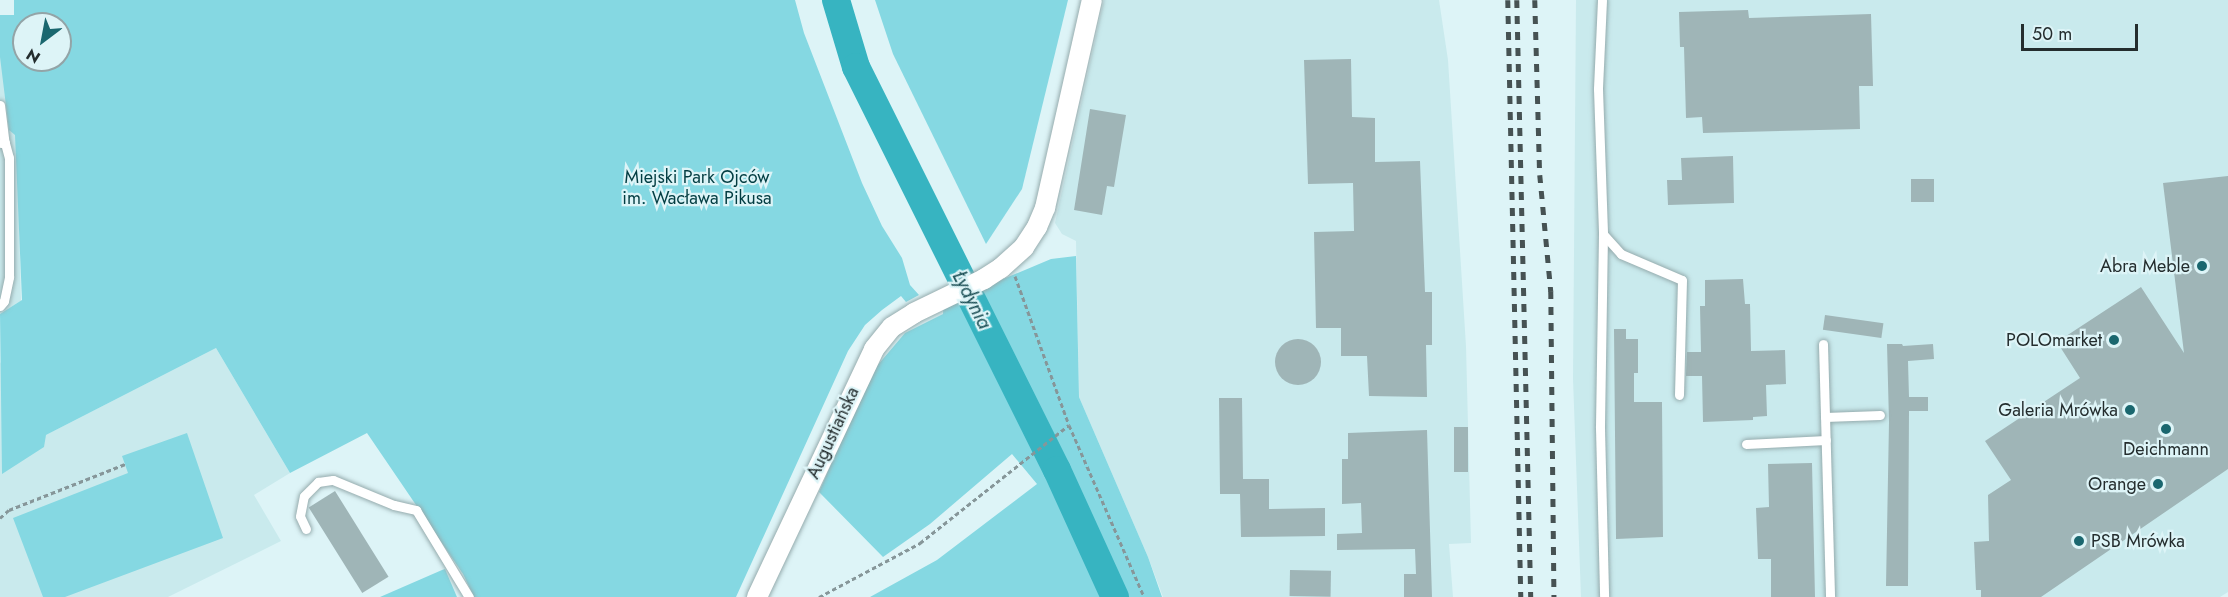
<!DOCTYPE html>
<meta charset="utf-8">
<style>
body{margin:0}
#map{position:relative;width:2228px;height:597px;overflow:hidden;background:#ddf4f7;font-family:Jost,sans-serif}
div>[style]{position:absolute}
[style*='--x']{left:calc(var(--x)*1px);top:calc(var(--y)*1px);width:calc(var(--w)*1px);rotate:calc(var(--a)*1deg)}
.built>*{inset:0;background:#c9eaed}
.green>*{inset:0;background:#85d8e2}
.river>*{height:28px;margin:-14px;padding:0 14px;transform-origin:14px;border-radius:14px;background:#37b4c1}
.building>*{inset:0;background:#9fb5b7;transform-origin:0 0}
.round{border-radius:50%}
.path>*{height:3px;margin-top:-1.5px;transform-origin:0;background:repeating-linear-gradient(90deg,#869699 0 4.5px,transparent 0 7.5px)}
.roads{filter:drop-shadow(0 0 2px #95abad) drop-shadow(0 0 2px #95abad)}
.lane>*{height:9px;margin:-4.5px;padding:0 4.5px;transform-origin:4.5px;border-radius:4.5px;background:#fff}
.street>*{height:20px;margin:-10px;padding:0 10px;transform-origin:10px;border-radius:10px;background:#fff}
.rail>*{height:4.5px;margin-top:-2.25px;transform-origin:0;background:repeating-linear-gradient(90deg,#465253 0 8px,transparent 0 16px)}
.dots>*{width:16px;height:16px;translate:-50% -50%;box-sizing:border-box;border:3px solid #ddf4f7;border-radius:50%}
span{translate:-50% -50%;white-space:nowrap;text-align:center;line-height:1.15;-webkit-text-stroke:4.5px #ddf4f7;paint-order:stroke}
.park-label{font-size:18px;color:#023d42}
.poi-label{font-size:18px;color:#242d2e}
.right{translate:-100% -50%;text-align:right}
.left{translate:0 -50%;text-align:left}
.street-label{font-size:18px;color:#242d2e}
.water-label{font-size:20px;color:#194d53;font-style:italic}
.north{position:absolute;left:12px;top:12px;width:60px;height:60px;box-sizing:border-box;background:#ddf4f7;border:2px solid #93a4a7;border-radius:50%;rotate:212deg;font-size:16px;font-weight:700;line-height:24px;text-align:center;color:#242d2e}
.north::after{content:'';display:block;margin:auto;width:21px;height:27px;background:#1a676f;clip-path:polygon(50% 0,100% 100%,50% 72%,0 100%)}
.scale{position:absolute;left:2021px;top:24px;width:117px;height:27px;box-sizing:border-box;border:3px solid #242d2e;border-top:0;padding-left:8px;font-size:18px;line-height:21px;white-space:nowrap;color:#242d2e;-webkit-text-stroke:4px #ddf4f7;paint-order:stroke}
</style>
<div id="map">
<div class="built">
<div style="clip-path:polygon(1104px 0,1439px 0,1448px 60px,1466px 346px,1471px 543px,1449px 544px,1453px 597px,1163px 597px,1148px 557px,1079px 397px,1076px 241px,1062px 234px,1055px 223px)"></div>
<div style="clip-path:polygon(1576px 0,2228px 0,2228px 592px,2220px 597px,1581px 597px,1573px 379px)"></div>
<div style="clip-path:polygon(0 15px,14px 15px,21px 301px,0 314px)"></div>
<div style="clip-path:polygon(216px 348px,290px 473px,254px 495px,281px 541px,168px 597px,0 597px,0 362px,46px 435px)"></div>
</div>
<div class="green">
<div style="clip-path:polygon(evenodd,14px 0,795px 0,804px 33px,862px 183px,882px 226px,902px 258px,910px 285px,919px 295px,906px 302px,901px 296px,882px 310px,865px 325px,848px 351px,736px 597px,474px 597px,463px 574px,367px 433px,290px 473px,216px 348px,46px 435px,44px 447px,2px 474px,0 314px,22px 300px,15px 135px,9px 130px,0 57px,0 15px,14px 15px,14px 0,24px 24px,60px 24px,60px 60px,24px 60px,24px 24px)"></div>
<div style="clip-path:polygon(875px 0,1068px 0,1022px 189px,986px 244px,893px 54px)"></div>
<div style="clip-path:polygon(1076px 256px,1079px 397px,1148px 557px,1162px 597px,870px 597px,937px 560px,1037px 484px,1012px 454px,930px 524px,883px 557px,819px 492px,871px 373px,905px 333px,943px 314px,944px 299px,989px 285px,1051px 259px)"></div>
<div style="clip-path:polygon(187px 433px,223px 538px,65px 597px,43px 597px,13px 518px,128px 473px,122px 456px)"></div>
<div style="clip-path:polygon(445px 569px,457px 597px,380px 597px,442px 570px)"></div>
</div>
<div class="river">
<div style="--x:836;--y:0;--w:70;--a:73.4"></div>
<div style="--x:856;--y:67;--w:450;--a:63.5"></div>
<div style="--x:1057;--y:470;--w:140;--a:65.5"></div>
</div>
<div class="building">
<div style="clip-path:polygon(1748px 10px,1749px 18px,1871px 14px,1873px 86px,1859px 86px,1860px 129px,1703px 133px,1702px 117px,1686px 118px,1684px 47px,1680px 47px,1679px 12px)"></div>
<div style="clip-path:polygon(1351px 59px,1352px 117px,1375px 118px,1375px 162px,1420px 161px,1425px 292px,1432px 292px,1432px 345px,1426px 345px,1427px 397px,1369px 396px,1367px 356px,1341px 356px,1341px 328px,1316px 328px,1314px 232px,1354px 231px,1353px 183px,1308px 184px,1304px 60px)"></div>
<div style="clip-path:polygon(1090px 109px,1126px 115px,1114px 187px,1107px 186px,1102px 215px,1074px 210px)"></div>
<div style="clip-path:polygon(1733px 156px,1734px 203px,1668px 205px,1667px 180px,1682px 180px,1681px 158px)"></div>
<div style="clip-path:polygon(2228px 176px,2228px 469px,2041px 597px,1981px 597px,1981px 590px,1976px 590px,1974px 542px,1989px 541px,1988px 495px,2011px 480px,1985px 441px,2080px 378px,2057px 342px,2141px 287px,2184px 353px,2163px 183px)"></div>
<div style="left:1934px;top:179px;width:23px;height:23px;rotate:90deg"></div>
<div style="clip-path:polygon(1743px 279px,1745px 304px,1750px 304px,1751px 351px,1785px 350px,1786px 384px,1766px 385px,1767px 416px,1753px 417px,1753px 420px,1703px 422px,1702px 376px,1686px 376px,1686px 374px,1687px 352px,1701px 352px,1700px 306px,1705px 306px,1705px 280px)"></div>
<div style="left:1825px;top:315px;width:59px;height:15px;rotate:8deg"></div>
<div style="clip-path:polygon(1614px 329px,1626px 329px,1626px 339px,1638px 339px,1638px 373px,1634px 373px,1634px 402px,1662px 402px,1663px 537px,1616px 539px)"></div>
<div class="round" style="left:1275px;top:339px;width:46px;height:46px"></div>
<div style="clip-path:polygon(1887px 344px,1902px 344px,1903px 346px,1933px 344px,1934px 359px,1908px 361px,1909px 397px,1928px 397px,1928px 411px,1909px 411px,1908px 586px,1886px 586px,1889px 422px)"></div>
<div style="clip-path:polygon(1219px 398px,1242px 398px,1243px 479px,1269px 479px,1269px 509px,1325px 508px,1325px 536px,1241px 537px,1240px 494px,1220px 494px)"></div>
<div style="left:1454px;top:427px;width:14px;height:45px"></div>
<div style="clip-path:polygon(1427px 430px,1432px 597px,1404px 597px,1404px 574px,1416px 574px,1415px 549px,1337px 550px,1337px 534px,1362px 533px,1361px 503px,1342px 504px,1342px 459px,1348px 459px,1348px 433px)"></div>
<div style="clip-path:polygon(1812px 463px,1815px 597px,1771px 597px,1771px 559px,1758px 559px,1756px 508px,1769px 507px,1768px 464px)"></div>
<div style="left:335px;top:491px;width:101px;height:31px;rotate:58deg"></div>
<div style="left:1290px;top:570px;width:41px;height:26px;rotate:1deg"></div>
</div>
<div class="path">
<div style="--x:1015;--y:276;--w:158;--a:70.1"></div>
<div style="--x:1069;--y:425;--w:188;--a:66.4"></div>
<div style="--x:0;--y:518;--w:12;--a:-42"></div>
<div style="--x:9;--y:510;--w:125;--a:-21.6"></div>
<div style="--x:819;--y:597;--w:115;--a:-28.1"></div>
<div style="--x:920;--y:543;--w:190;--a:-38.4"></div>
</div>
<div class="roads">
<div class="lane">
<div style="--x:1602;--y:0;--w:89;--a:92.6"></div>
<div style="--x:1598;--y:89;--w:145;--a:88"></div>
<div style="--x:1603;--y:234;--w:27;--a:48"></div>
<div style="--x:1621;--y:254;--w:66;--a:23.1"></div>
<div style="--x:1682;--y:280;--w:115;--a:91.5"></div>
<div style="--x:0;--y:105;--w:38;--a:83"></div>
<div style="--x:5;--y:143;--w:4;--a:180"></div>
<div style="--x:1603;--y:234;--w:194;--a:90.9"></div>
<div style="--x:1600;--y:428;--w:169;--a:88.6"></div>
<div style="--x:0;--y:306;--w:6;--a:-51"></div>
<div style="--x:4;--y:301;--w:25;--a:-78"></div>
<div style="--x:9;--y:277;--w:119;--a:-90"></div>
<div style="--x:9;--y:158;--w:16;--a:-105"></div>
<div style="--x:1823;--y:344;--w:253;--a:88.4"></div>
<div style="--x:1825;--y:417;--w:55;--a:-2.1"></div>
<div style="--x:1746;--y:444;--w:80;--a:-2.9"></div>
<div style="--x:306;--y:529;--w:14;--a:-115"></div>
<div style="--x:300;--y:516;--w:20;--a:-79"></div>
<div style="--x:304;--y:496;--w:20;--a:-45"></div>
<div style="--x:318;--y:482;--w:15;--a:-8"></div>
<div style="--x:333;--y:480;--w:66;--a:22.3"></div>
<div style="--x:394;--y:505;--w:23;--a:13"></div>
<div style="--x:416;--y:510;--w:102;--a:58.7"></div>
</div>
<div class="street">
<div style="--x:757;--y:597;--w:274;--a:-64.7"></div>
<div style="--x:874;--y:349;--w:28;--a:-51"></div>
<div style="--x:892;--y:327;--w:26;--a:-32"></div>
<div style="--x:914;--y:313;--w:78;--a:-25.9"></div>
<div style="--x:984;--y:279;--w:20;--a:-33"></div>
<div style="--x:1001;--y:268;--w:31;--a:-42"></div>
<div style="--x:1024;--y:247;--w:24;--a:-57"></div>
<div style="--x:1037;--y:227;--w:21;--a:-67"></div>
<div style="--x:1045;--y:208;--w:213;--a:-77.3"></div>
</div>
</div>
<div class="rail">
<div style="--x:1508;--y:0;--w:597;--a:88.75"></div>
<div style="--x:1517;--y:0;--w:597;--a:88.66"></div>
<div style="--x:1535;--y:0;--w:175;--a:88.4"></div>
<div style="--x:1540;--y:175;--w:117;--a:84.6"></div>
<div style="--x:1551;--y:291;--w:306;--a:89.4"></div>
</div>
<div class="dots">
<div style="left:2202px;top:266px;background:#1a676f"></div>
<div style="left:2114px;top:340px;background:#1a676f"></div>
<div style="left:2130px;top:410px;background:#1a676f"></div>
<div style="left:2166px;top:429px;background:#1a676f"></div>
<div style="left:2158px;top:484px;background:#1a676f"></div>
<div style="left:2079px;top:541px;background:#1a676f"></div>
</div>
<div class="park-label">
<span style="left:697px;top:188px">Miejski Park Ojców<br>im. Wacława Pikusa</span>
</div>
<div class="poi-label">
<span class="right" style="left:2190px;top:266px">Abra Meble</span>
<span class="right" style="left:2102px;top:340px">POLOmarket</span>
<span class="right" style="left:2118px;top:410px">Galeria Mrówka</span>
<span style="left:2166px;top:449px">Deichmann</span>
<span class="right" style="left:2146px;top:484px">Orange</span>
<span class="left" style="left:2091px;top:541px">PSB Mrówka</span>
</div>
<div class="street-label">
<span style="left:833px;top:433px;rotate:-65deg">Augustiańska</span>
</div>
<div class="water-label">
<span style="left:972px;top:300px;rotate:63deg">Łydynia</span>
</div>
<div class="north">N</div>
<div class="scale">50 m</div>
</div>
